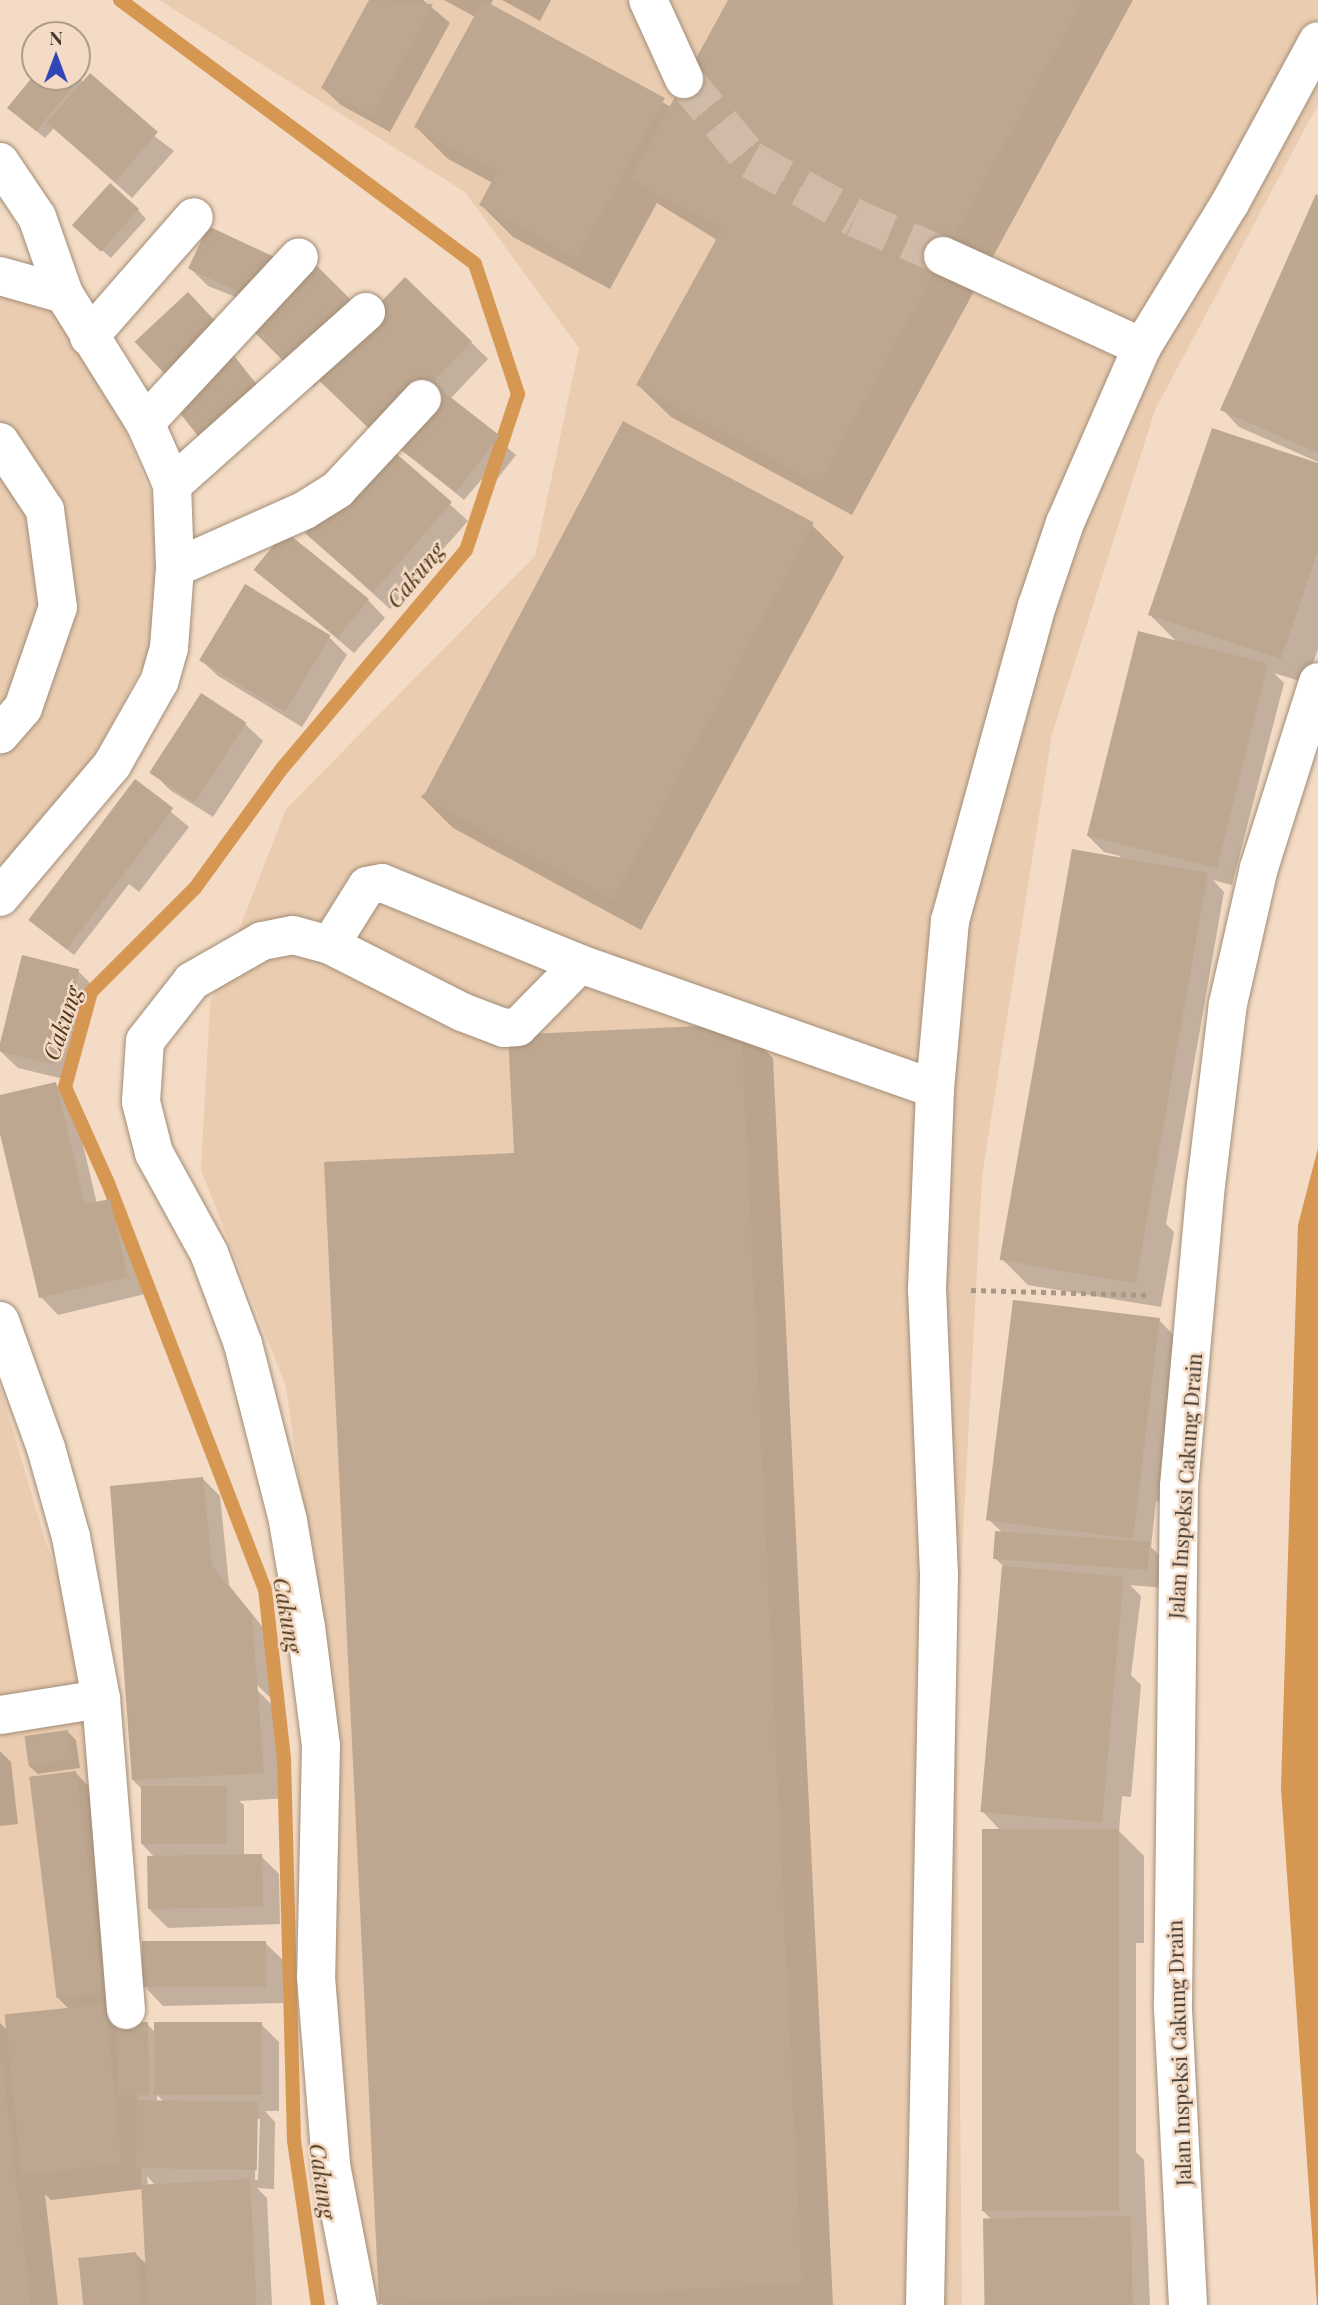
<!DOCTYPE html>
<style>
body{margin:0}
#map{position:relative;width:1318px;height:2305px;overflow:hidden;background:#f3dbc5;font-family:"Playfair Display",serif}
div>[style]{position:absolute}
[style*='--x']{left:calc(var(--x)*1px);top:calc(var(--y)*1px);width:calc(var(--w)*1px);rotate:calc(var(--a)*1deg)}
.built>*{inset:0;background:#eacdb1}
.water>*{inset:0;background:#d69753}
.shadow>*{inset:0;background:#0003}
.stream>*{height:14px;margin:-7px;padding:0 7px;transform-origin:7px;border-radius:7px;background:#d69753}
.building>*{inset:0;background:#bda791;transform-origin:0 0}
.minor-tunnel>*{height:38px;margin-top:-19px;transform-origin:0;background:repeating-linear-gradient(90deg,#d0bba8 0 38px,transparent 0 57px)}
.path>*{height:4.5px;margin-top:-2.25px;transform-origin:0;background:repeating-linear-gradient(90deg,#a99787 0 5px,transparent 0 10px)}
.roads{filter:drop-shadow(0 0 2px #a28d77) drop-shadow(0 0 2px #a28d77)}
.minor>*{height:38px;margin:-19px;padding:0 19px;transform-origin:19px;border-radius:19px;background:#fff}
span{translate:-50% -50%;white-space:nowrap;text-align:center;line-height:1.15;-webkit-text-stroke:5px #f3dbc5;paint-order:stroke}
.street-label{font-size:21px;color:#453b32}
.water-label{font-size:23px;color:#52371a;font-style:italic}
.north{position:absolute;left:21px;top:21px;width:70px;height:70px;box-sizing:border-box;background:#f3dbc5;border:2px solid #ad9b8a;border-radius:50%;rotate:0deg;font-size:19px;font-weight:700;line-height:28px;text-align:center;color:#453b32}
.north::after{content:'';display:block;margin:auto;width:24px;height:32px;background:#3147b9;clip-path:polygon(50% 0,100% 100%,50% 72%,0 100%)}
</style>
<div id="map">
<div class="built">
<div style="clip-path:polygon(159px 0,1318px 0,1318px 104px,1155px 410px,1052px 734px,982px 1176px,956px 1667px,962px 2305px,353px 2305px,313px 2147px,323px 1651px,286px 1387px,201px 1170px,210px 1004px,286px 809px,535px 556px,579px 348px,465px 192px)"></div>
<div style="clip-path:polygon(0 270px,84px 328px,162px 523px,171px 614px,71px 799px,0 897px)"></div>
<div style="clip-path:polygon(0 1386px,46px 1543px,119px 1740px,148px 2305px,0 2305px)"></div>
</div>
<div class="water">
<div style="clip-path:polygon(1318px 1148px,1318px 2305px,1317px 2305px,1281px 1788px,1298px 1225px)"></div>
</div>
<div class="shadow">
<div style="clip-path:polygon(371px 0,423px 0,450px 23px,390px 132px,341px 105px,323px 88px)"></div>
<div style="clip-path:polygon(444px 0,493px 0,490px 6px,671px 107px,730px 0,1133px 0,852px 515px,671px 417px,638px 385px,717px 240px,657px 203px,610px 289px,513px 237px,481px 205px,493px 183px,448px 159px,416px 127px,475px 17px)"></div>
<div style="clip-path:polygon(502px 0,551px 0,540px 21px)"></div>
<div style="clip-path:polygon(35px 77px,77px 77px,174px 151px,132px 198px,54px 128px,45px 138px,18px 116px)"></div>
<div style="clip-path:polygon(1318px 197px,1318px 462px,1239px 427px,1222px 409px)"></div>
<div style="clip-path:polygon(138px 210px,146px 219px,111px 258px,82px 233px)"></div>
<div style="clip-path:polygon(191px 269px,368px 319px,471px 342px,488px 359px,450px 399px,516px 455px,490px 488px,481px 480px,464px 500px,402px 449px,396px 455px,468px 521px,390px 609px,306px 533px,386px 443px,320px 380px,314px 387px,253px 327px,269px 310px,208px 286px)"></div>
<div style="clip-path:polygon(231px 354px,282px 414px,224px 460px)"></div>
<div style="clip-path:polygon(1318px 465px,1318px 649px,1306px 683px,1274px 673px,1284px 683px,1232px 885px,1213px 880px,1224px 892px,1166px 1224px,1174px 1232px,1161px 1307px,1028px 1285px,1002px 1259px,1120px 856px,1104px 852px,1087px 835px,1178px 643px,1150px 615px)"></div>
<div style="clip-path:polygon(812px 525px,844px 557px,641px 930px,453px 828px,421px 796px)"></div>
<div style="clip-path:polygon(256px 570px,368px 600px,385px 618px,354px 653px)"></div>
<div style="clip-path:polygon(330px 638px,347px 655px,302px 727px,218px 676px,200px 659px)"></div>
<div style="clip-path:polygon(201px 695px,245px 724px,263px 741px,213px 817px,170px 790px,152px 772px)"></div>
<div style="clip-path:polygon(135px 782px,189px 827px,139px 892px,129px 884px,74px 955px,29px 919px)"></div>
<div style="clip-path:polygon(23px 957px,78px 971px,95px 988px,72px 1081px,18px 1068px,0 1051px)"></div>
<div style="clip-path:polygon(740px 1025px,773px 1058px,833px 2305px,383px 2305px,515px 1155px)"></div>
<div style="clip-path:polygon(55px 1084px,73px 1102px,97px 1204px,109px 1201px,127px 1218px,145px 1294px,58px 1315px,41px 1297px,0 1128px,0 1097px)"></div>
<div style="clip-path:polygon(1159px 1320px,1184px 1346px,1165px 1502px,1156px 1501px,1151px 1547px,1167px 1563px,1165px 1588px,1130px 1585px,1141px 1596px,1131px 1675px,1141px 1685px,1131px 1797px,1122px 1796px,1119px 1831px,1144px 1856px,1144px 1943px,1136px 1943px,1136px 2152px,1144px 2160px,1150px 2305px,987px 2305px,992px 2220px,983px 2211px,1001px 1831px,982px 1811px,1004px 1567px,995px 1558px,1003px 1533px,988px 1519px)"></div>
<div style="clip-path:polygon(202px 1478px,220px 1496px,229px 1585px,269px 1635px,276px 1703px,257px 1685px,257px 1690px,284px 1717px,289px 1798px,239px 1801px,244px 1805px,244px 1857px,261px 1856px,279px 1874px,280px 1924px,168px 1928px,150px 1910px,157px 1860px,143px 1845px,142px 1789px,133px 1780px)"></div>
<div style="clip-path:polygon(68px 1732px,76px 1740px,80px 1768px,38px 1774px,29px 1766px)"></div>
<div style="clip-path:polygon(0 1751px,11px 1762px,18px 1824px,0 1826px)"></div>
<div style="clip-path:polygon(evenodd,76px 1773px,93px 1791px,123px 2025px,147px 2024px,156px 2033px,261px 2024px,279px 2042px,279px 2111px,265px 2111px,275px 2122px,274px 2189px,257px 2188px,267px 2198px,272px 2305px,85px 2305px,136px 2254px,147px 2265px,143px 2189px,51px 2200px,45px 2194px,58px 2305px,0 2305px,0 2023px,9px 2032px,69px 2009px,57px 1997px,76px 1773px,157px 2095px,165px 2103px,157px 2102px,157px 2095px,76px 1773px,256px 2119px,260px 2119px,258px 2180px,255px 2180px,256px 2119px,76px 1773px,147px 2176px,155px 2185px,148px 2185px,147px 2176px)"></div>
<div style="clip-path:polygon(265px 1943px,283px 1960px,283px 2003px,163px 2006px,146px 1988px)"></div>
</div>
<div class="stream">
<div style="--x:120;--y:0;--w:442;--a:36.6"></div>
<div style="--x:475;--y:264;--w:137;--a:71.7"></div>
<div style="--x:518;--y:394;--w:164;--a:108.4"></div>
<div style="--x:466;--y:550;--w:284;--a:130.1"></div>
<div style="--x:283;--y:767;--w:150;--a:126"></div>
<div style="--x:195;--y:888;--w:147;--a:135"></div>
<div style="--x:91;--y:992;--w:98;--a:105.3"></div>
<div style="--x:65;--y:1087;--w:105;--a:65.9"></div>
<div style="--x:108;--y:1183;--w:435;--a:68.9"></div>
<div style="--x:265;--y:1589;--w:171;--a:83.6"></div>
<div style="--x:284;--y:1759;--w:382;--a:88.5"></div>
<div style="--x:294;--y:2141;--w:166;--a:81.7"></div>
</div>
<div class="building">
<div style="clip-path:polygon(369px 0,433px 4px,372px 116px,321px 88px)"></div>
<div style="clip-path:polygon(483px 0,665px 98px,577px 258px,479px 205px,497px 172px,414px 127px)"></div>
<div style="clip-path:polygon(728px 0,1083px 0,819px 484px,636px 385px,722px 229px,630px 179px)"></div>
<div style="left:90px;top:73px;width:90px;height:66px;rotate:41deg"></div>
<div style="clip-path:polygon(35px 74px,80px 78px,36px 131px,7px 108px)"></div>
<div style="left:110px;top:183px;width:39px;height:57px;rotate:42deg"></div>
<div style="clip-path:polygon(1316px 194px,1318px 196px,1318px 453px,1220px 410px)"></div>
<div style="left:208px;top:226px;width:75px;height:47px;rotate:25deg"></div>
<div style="left:314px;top:263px;width:62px;height:91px;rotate:45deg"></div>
<div style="left:405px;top:277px;width:93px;height:134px;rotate:44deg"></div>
<div style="left:188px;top:292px;width:50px;height:73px;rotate:47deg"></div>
<div style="left:232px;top:353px;width:55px;height:78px;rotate:52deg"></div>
<div style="left:440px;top:389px;width:76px;height:72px;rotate:38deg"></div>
<div style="left:623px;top:421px;width:216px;height:427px;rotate:28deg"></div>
<div style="clip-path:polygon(1212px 428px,1318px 463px,1318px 550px,1281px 659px,1148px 615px)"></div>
<div style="left:384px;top:443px;width:90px;height:120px;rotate:41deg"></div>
<div style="left:285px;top:531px;width:108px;height:50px;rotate:39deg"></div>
<div style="left:245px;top:584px;width:100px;height:89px;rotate:31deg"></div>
<div style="left:1138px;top:631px;width:134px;height:211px;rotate:14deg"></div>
<div style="left:201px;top:693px;width:54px;height:95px;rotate:33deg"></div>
<div style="left:135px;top:779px;width:48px;height:177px;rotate:37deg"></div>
<div style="left:1072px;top:849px;width:138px;height:417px;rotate:10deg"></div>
<div style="left:22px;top:955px;width:59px;height:99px;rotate:14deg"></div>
<div style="clip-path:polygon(741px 1024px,802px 2284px,379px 2304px,324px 1162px,514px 1153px,508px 1035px)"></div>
<div style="clip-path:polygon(56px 1082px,85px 1204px,110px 1199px,128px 1277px,39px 1298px,0 1134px,0 1095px)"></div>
<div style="left:1013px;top:1300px;width:148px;height:222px;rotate:7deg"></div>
<div style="clip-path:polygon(203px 1477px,212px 1566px,252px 1615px,264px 1773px,132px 1780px,110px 1486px)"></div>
<div style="left:995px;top:1531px;width:155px;height:28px;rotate:4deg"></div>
<div style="left:1002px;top:1566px;width:122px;height:247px;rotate:5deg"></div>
<div style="left:68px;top:1730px;width:30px;height:44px;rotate:82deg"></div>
<div style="left:76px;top:1771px;width:223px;height:47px;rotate:83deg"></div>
<div style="left:227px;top:1786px;width:58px;height:86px;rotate:90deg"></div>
<div style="left:982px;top:1829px;width:137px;height:382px"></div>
<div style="left:262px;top:1854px;width:53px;height:115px;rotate:89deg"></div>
<div style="left:266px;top:1941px;width:46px;height:124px;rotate:90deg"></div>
<div style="left:105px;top:2004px;width:161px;height:101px;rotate:84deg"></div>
<div style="left:148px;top:2022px;width:73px;height:31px;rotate:89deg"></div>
<div style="left:154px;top:2022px;width:108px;height:73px"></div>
<div style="clip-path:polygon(0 2060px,2px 2060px,31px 2305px,0 2305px)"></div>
<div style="left:137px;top:2100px;width:121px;height:68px;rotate:1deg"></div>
<div style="left:250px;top:2179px;width:126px;height:109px;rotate:87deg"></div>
<div style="left:1131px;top:2216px;width:89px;height:148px;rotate:89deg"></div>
<div style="left:136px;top:2252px;width:53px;height:58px;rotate:84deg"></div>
</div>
<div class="minor-tunnel">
<div style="--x:684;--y:79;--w:105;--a:50.4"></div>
<div style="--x:751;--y:160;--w:119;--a:29.1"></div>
<div style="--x:855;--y:218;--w:96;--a:23.4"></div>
</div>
<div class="path">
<div style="--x:971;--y:1290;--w:180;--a:1.6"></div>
</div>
<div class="roads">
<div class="minor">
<div style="--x:648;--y:0;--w:87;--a:65.5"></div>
<div style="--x:0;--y:162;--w:66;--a:56.1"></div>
<div style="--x:37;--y:217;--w:82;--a:70.7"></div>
<div style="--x:64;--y:294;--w:152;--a:57.9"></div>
<div style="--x:145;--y:423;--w:49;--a:66"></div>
<div style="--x:165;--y:468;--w:18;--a:68"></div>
<div style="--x:172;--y:485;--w:83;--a:87.9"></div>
<div style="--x:175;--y:568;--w:80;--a:94.3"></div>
<div style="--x:169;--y:648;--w:35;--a:106"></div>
<div style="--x:159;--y:682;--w:95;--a:119.5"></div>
<div style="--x:112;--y:765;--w:173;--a:130.3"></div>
<div style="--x:943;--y:256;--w:219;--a:24.6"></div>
<div style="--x:0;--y:276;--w:66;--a:15.7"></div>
<div style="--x:89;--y:337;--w:159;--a:-48.8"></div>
<div style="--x:145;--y:423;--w:226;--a:-47.1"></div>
<div style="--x:0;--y:442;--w:82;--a:56.5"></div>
<div style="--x:45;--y:510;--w:98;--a:82.4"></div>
<div style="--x:58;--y:607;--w:107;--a:109.1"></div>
<div style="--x:23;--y:708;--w:35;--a:131"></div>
<div style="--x:172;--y:485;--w:260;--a:-41.7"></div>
<div style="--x:175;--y:568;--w:142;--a:-24"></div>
<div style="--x:305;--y:510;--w:39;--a:-32"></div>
<div style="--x:338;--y:489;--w:123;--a:-47"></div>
<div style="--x:330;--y:945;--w:70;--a:-57.9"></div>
<div style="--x:367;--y:886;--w:15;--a:-11"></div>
<div style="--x:382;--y:883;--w:214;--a:22.2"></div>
<div style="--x:580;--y:964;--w:88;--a:134.5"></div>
<div style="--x:518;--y:1027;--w:14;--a:176"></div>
<div style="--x:504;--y:1028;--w:45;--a:-159.1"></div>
<div style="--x:462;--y:1012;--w:148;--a:-153.1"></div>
<div style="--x:330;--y:945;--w:38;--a:-165"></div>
<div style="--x:293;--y:935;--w:32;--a:169"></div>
<div style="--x:262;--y:941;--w:81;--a:150.3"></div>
<div style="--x:192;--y:981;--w:76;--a:128.1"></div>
<div style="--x:145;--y:1041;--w:61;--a:93.8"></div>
<div style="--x:141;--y:1102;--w:53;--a:75.7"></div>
<div style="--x:154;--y:1153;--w:114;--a:61.2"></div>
<div style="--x:209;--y:1253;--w:97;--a:69.5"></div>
<div style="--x:243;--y:1344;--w:183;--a:75.7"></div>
<div style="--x:288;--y:1521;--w:108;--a:80.4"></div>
<div style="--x:306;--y:1627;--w:120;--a:82.8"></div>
<div style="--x:321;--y:1746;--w:231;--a:91.2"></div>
<div style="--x:316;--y:1977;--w:189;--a:85.4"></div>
<div style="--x:331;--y:2165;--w:143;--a:79.1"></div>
<div style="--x:580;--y:964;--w:376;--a:19.4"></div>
<div style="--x:0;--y:1321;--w:135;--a:70.1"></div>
<div style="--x:46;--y:1448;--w:92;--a:74.3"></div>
<div style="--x:71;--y:1537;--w:165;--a:79.5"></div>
<div style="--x:101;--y:1699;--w:312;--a:85.4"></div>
<div style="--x:0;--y:1715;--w:102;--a:-9"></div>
<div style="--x:925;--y:2305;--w:730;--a:-88.9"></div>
<div style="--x:939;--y:1575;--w:286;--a:-92.4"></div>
<div style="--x:927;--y:1289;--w:200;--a:-87.7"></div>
<div style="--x:935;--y:1089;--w:169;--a:-84.9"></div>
<div style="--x:950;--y:921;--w:327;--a:-74.6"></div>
<div style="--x:1037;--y:606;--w:88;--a:-71.4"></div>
<div style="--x:1065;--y:523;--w:192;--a:-66.4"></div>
<div style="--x:1142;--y:347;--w:169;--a:-58.6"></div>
<div style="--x:1230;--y:203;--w:184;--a:-61.5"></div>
<div style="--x:1188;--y:2305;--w:301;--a:-92.9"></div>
<div style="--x:1173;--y:2004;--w:518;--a:-89.34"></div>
<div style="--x:1179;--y:1486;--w:302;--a:-84.9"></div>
<div style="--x:1206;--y:1185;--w:182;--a:-83.1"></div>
<div style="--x:1228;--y:1004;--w:139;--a:-77.2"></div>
<div style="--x:1259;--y:868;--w:195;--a:-72.4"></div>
</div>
</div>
<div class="street-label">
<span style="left:1184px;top:1486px;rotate:-86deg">Jalan Inspeksi Cakung Drain</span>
<span style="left:1178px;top:2053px;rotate:-92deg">Jalan Inspeksi Cakung Drain</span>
</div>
<div class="water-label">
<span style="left:415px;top:575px;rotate:-50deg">Cakung</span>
<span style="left:62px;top:1023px;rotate:-71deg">Cakung</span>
<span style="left:288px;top:1615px;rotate:80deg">Cakung</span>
<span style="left:323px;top:2181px;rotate:82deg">Cakung</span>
</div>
<div class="north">N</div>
</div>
